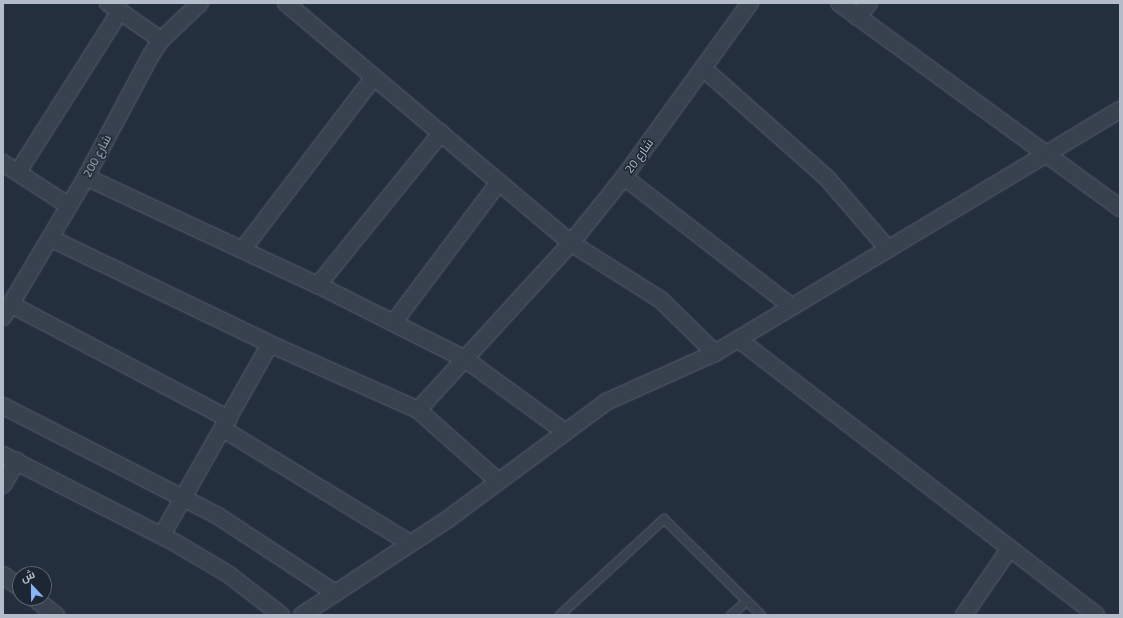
<!DOCTYPE html>
<meta charset="utf-8">
<style>
body{margin:0}
#map{position:relative;width:1123px;height:618px;overflow:hidden;background:#242f3e;font-family:"Titillium Web",Cairo,sans-serif}
div>[style]{position:absolute}
[style*='--x']{left:calc(var(--x)*1px);top:calc(var(--y)*1px);width:calc(var(--w)*1px);rotate:calc(var(--a)*1deg)}
.roads{filter:drop-shadow(0 0 1px #565f6c) drop-shadow(0 0 1px #565f6c)}
.service>*{height:8px;margin:-4px;padding:0 4px;transform-origin:4px;border-radius:4px;background:#38414e}
.minor>*{height:16px;margin:-8px;padding:0 8px;transform-origin:8px;border-radius:8px;background:#38414e}
span{translate:-50% -50%;white-space:nowrap;text-align:center;line-height:1.15;-webkit-text-stroke:3px #1d2633;paint-order:stroke}
.street-label{font-size:12px;color:#b4bcc9}
.frame{position:absolute;inset:0;border:4px solid #b4bcc9;pointer-events:none}
.north{position:absolute;left:12px;top:566px;width:40px;height:40px;box-sizing:border-box;background:#1d2633;border:1px solid #59626f;border-radius:50%;rotate:338deg;font-size:11px;font-weight:700;line-height:16px;text-align:center;color:#b4bcc9}
.north::after{content:'';display:block;margin:auto;width:14px;height:18px;background:#8ab4f8;clip-path:polygon(50% 0,100% 100%,50% 72%,0 100%)}
</style>
<div id="map">
<div class="roads">
<div class="service">
<div style="--x:560;--y:615;--w:142;--a:-42.7"></div>
<div style="--x:664;--y:519;--w:136;--a:44.7"></div>
<div style="--x:731;--y:615;--w:21;--a:-41"></div>
</div>
<div class="minor">
<div style="--x:108;--y:3;--w:65;--a:34.9"></div>
<div style="--x:286;--y:3;--w:373;--a:40.1"></div>
<div style="--x:571;--y:243;--w:107;--a:32.3"></div>
<div style="--x:661;--y:300;--w:76;--a:44.5"></div>
<div style="--x:750;--y:3;--w:215;--a:125.9"></div>
<div style="--x:624;--y:177;--w:211;--a:37.7"></div>
<div style="--x:839;--y:3;--w:348;--a:36.1"></div>
<div style="--x:857;--y:17;--w:18;--a:-49"></div>
<div style="--x:703;--y:68;--w:166;--a:41.6"></div>
<div style="--x:827;--y:178;--w:94;--a:49.3"></div>
<div style="--x:3;--y:163;--w:79;--a:33.1"></div>
<div style="--x:18;--y:172;--w:191;--a:-57.6"></div>
<div style="--x:86;--y:177;--w:256;--a:25"></div>
<div style="--x:318;--y:285;--w:165;--a:26.7"></div>
<div style="--x:465;--y:359;--w:124;--a:36.1"></div>
<div style="--x:50;--y:238;--w:244;--a:25.7"></div>
<div style="--x:270;--y:344;--w:162;--a:24"></div>
<div style="--x:418;--y:410;--w:107;--a:41.6"></div>
<div style="--x:243;--y:249;--w:216;--a:-52.7"></div>
<div style="--x:318;--y:285;--w:196;--a:-51"></div>
<div style="--x:10;--y:304;--w:247;--a:27.7"></div>
<div style="--x:3;--y:317;--w:163;--a:-59.3"></div>
<div style="--x:86;--y:177;--w:138;--a:-62"></div>
<div style="--x:151;--y:55;--w:18;--a:-56"></div>
<div style="--x:161;--y:40;--w:54;--a:-43.5"></div>
<div style="--x:394;--y:322;--w:175;--a:-53.1"></div>
<div style="--x:738;--y:339;--w:452;--a:37.6"></div>
<div style="--x:3;--y:406;--w:242;--a:27.1"></div>
<div style="--x:218;--y:516;--w:140;--a:33.3"></div>
<div style="--x:418;--y:410;--w:226;--a:-47.5"></div>
<div style="--x:571;--y:243;--w:85;--a:-51.2"></div>
<div style="--x:223;--y:429;--w:219;--a:31.4"></div>
<div style="--x:3;--y:455;--w:192;--a:27"></div>
<div style="--x:174;--y:542;--w:63;--a:30.7"></div>
<div style="--x:228;--y:574;--w:67;--a:37.7"></div>
<div style="--x:3;--y:485;--w:28;--a:-60"></div>
<div style="--x:162;--y:535;--w:219;--a:-60.5"></div>
<div style="--x:3;--y:575;--w:21;--a:37"></div>
<div style="--x:34;--y:598;--w:28;--a:38"></div>
<div style="--x:302;--y:615;--w:175;--a:-33.3"></div>
<div style="--x:448;--y:519;--w:197;--a:-36.5"></div>
<div style="--x:606;--y:402;--w:120;--a:-24.2"></div>
<div style="--x:715;--y:353;--w:472;--a:-31"></div>
<div style="--x:964;--y:615;--w:81;--a:-55.5"></div>
</div>
</div>
<div class="street-label">
<span style="left:97px;top:156px;rotate:-62deg">شارع 200</span>
<span style="left:639px;top:156px;rotate:-54deg">شارع 20</span>
</div>
<div class="frame"></div>
<div class="north">ش</div>
</div>
